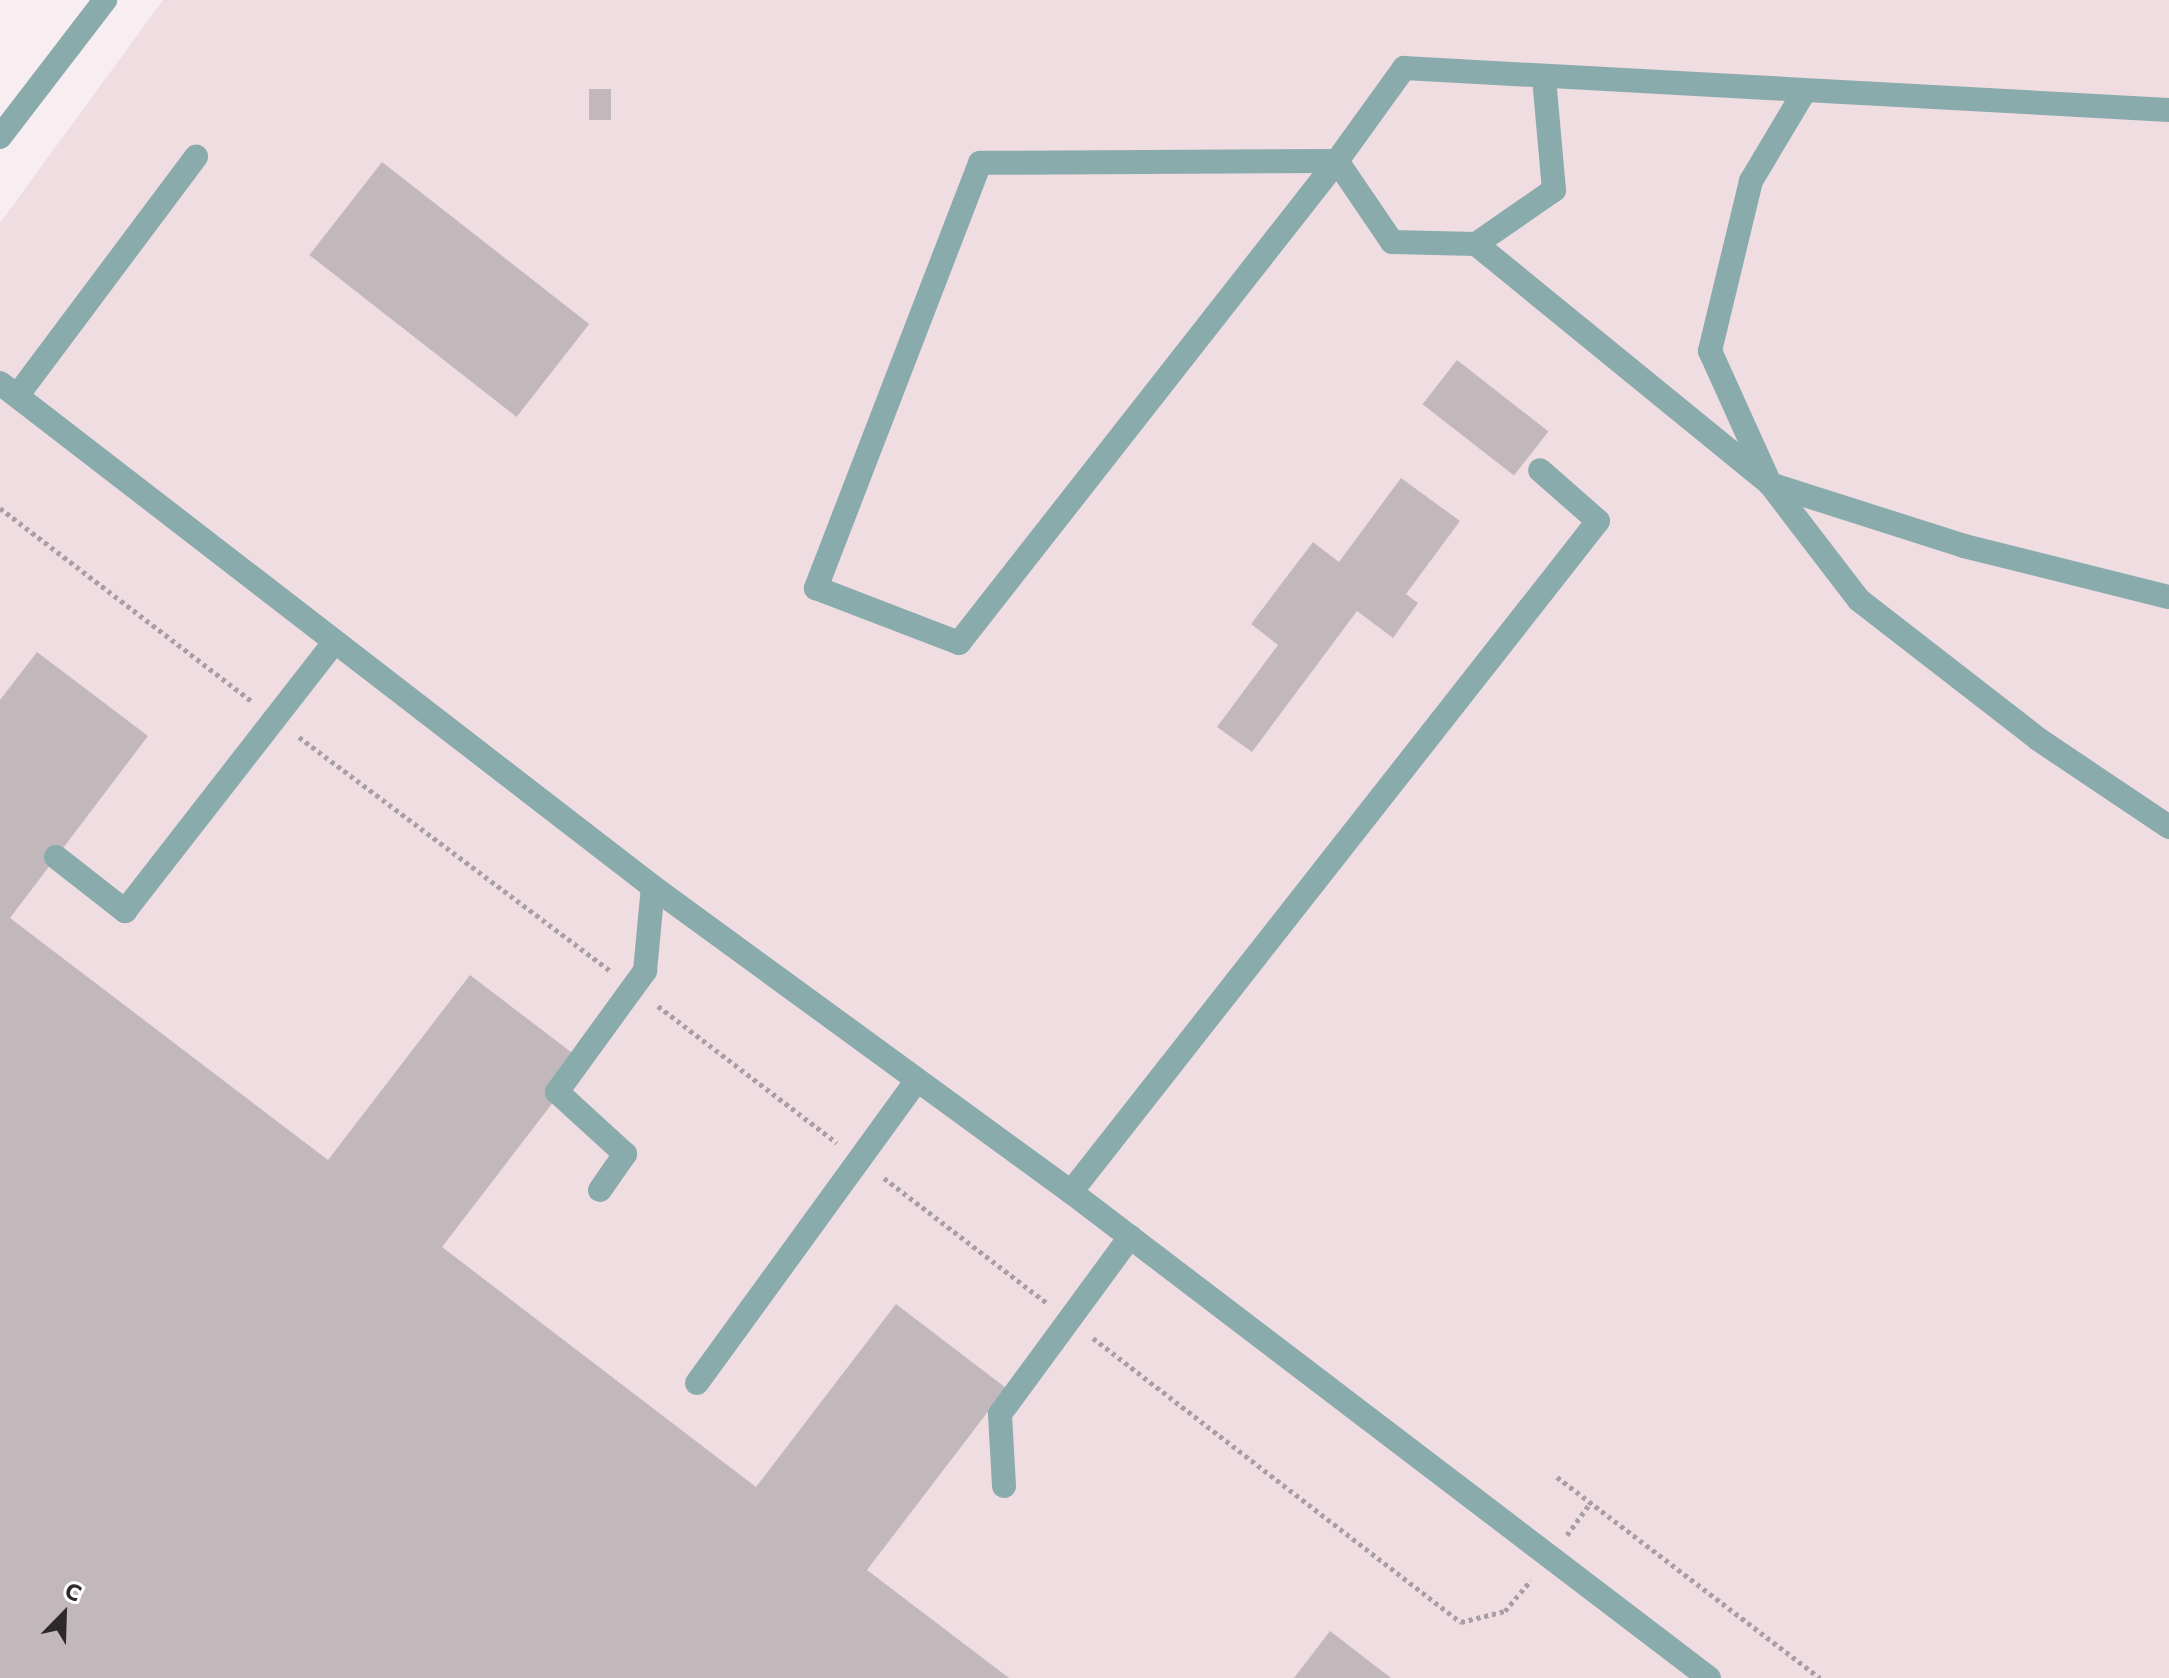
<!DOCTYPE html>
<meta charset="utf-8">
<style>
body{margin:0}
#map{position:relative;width:2169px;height:1678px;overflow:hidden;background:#f8edf0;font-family:Commissioner,sans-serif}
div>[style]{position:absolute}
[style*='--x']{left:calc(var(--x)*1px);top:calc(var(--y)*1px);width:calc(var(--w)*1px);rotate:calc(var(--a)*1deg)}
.built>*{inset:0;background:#f0dde2}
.building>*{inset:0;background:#c2b8bb;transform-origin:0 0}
.path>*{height:5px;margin-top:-2.5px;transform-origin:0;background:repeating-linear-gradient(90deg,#a79fa1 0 4px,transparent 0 8px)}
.minor>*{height:24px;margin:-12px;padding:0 12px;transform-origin:12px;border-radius:12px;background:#8aabac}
span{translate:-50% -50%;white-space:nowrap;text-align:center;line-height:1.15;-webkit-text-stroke:7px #fefefe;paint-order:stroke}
.north{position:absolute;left:24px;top:1574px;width:80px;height:80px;-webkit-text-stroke:6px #fefefe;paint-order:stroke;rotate:23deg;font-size:22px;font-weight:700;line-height:32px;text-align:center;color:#2d292a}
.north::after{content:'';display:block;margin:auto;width:28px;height:36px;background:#2d292a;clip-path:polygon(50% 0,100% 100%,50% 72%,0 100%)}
</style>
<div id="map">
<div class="built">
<div style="clip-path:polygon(163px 0,2169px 0,2169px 1678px,0 1678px,0 223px)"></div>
</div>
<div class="building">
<div style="left:589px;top:89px;width:22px;height:31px"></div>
<div style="left:382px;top:162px;width:263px;height:118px;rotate:38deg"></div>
<div style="left:1457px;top:360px;width:116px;height:56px;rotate:38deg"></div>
<div style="clip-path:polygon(1401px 478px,1460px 521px,1406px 594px,1418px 603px,1393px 638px,1357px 611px,1252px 752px,1217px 727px,1278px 645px,1251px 624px,1313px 542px,1339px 562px)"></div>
<div style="clip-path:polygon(37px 652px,148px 736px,10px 918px,328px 1160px,470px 975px,584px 1062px,442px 1247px,756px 1487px,896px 1304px,1006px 1388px,867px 1570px,1009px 1678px,0 1678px,0 700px)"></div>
<div style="clip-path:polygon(1330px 1631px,1391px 1678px,1294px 1678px)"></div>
</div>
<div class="path">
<div style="--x:0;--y:508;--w:319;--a:37.5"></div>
<div style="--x:299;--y:737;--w:390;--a:36.9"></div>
<div style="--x:658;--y:1006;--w:225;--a:37.4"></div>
<div style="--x:884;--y:1178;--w:205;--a:37.5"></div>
<div style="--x:1093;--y:1338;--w:465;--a:37.7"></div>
<div style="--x:1461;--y:1622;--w:45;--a:-14"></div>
<div style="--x:1505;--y:1611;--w:40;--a:-50"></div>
<div style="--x:1557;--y:1477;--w:331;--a:37.4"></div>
<div style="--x:1567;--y:1535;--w:39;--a:-54"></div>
</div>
<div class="minor">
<div style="--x:1804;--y:92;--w:104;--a:120.8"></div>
<div style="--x:1751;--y:181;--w:175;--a:103.6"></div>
<div style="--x:1710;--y:351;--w:146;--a:65.7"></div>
<div style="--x:1770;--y:484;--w:204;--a:17.7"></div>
<div style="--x:1964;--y:546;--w:211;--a:14"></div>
<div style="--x:0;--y:137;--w:173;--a:-52.5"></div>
<div style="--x:1337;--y:161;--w:357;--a:179.7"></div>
<div style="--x:980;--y:163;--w:456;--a:111.1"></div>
<div style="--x:816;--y:588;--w:153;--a:21"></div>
<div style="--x:959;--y:643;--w:613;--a:-51.9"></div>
<div style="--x:1337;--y:161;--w:115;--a:-54.2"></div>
<div style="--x:1404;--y:68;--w:766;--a:3.14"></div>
<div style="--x:1337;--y:161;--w:98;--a:55.8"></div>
<div style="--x:1392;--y:242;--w:84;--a:1.4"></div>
<div style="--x:1476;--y:244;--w:95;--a:-34.7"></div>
<div style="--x:1554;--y:190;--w:113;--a:-95.1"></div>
<div style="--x:1476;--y:244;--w:380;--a:39.2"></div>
<div style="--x:1770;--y:484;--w:146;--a:52.5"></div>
<div style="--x:1859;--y:600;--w:227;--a:37.8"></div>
<div style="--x:2038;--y:739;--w:158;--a:33.9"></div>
<div style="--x:0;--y:383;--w:825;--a:37.66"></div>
<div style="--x:653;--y:887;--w:517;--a:36.12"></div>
<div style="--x:1071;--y:1192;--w:802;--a:37.3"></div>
<div style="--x:17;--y:396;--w:299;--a:-53.2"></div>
<div style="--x:56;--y:857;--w:88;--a:38"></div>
<div style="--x:125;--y:911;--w:338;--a:-52.1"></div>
<div style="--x:600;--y:1190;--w:44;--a:-55.2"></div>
<div style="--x:625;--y:1154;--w:92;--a:-137.6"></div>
<div style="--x:557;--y:1092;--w:150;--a:-54"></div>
<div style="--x:645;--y:971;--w:84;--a:-84.6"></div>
<div style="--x:1071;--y:1192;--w:853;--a:-51.85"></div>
<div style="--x:1598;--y:521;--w:77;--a:-138.7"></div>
<div style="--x:697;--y:1383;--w:374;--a:-54"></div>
<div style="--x:1004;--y:1486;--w:72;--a:-93.2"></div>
<div style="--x:1000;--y:1414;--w:220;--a:-53.7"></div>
</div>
<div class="north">С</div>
</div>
